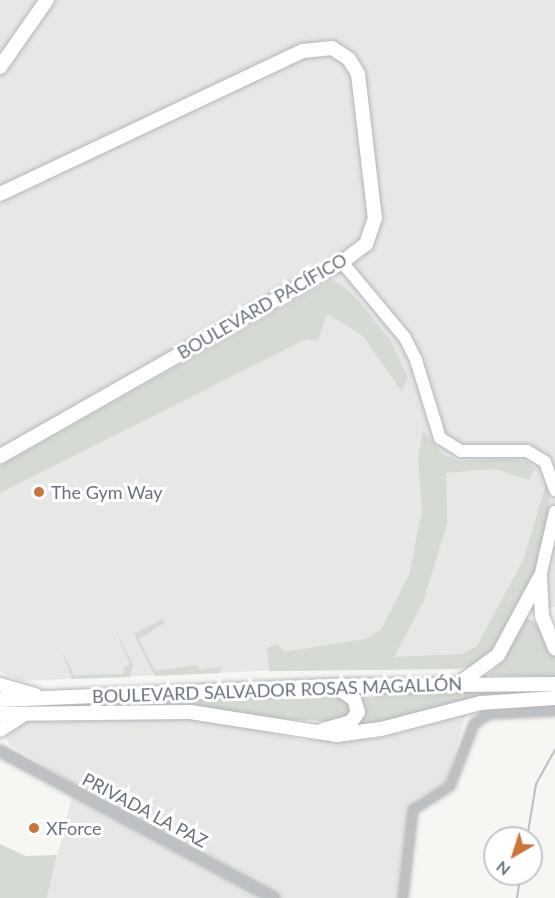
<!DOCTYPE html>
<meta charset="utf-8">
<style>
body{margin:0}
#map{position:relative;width:555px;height:898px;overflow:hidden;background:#f6f6f3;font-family:Lato,sans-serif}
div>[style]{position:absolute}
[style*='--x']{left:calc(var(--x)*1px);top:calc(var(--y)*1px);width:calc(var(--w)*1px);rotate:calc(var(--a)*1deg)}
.built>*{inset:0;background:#e6e8e6}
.green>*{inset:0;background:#d5dad3}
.stream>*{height:2px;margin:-1px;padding:0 1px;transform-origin:1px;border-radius:1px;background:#b8bfc5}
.roads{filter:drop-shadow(0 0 2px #b3b6bb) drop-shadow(0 0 2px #b3b6bb)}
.minor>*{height:8px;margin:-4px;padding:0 4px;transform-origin:4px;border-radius:4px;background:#bec1c4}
.tertiary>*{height:10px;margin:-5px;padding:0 5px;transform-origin:5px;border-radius:5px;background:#bec1c4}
.secondary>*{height:12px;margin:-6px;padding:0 6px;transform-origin:6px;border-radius:6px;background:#fff}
.primary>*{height:14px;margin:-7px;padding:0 7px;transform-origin:7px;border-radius:7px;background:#fff}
.trunk>*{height:14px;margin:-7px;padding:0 7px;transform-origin:7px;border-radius:7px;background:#fff}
.dots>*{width:16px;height:16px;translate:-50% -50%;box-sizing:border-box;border:3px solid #fff;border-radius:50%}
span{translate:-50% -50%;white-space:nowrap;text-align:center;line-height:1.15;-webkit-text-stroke:6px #fff;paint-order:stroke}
.street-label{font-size:18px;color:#697380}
.poi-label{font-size:18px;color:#697380}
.left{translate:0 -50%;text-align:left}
.north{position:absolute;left:483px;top:826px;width:60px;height:60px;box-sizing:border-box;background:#fff;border:2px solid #c3c7cc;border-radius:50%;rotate:219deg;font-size:16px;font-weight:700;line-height:24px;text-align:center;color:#697380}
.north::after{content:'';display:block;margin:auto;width:21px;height:27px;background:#cd733c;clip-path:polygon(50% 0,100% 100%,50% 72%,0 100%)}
</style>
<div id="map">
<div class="built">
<div style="clip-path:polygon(0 0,555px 0,555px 607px,513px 610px,456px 669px,257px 671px,20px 681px,0 672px)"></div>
<div style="clip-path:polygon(466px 714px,446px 783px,419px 798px,409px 811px,408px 840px,398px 898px,47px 898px,75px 784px,9px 744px,6px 737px,22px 720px,169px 717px,233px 723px,302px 740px,349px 740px,381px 738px)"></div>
</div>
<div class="green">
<div style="clip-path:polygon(331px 280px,342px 285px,359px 301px,392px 343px,408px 378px,402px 392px,362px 335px,327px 314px,318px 341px,306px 339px,0 493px,0 466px)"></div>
<div style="clip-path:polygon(423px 430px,442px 454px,459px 461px,508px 459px,527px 462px,535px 469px,529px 480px,495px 469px,446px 473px,447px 524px,423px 602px,394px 657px,462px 654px,477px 646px,523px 560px,547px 482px,550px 511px,538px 568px,491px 657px,476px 666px,456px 669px,269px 671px,267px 648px,277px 644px,284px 652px,365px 639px,381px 630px,409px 575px,422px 510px,418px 459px)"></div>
<div style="clip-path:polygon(526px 617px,535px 622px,555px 656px,555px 677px,488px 675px,503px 661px)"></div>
<div style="clip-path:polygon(163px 619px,165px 623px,139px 639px,155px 671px,197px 665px,199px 670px,222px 667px,219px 673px,155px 676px,134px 634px)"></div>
<div style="clip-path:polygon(113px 626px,133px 665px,130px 677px,72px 679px,62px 652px,74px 675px,123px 674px,124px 667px,130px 664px)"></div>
<div style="clip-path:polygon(555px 691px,475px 698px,364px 727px,350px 726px,361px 702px,357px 692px)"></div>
<div style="clip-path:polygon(342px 696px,348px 700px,352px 712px,339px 722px,280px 719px,192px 705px,0 710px,0 706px)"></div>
<div style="clip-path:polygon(0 844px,26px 856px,57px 855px,47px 898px,0 898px)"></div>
</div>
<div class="stream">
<div style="--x:527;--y:838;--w:55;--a:-80.5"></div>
<div style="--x:536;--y:784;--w:39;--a:-61"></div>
<div style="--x:517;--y:898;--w:24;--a:-81"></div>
</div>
<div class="roads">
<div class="minor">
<div style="--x:403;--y:898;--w:89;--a:-83.5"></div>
<div style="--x:413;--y:810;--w:44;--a:-33"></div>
<div style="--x:450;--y:786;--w:66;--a:-68.8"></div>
<div style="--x:474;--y:724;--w:18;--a:-34"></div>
<div style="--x:489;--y:714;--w:66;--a:-2.6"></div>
</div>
<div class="tertiary">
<div style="--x:0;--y:751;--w:311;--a:28.2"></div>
</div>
<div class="secondary">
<div style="--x:342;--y:262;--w:99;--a:50.3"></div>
<div style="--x:405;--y:338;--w:25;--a:63"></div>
<div style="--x:416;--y:360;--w:82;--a:72.9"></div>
<div style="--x:440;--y:438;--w:25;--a:32"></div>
<div style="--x:461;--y:451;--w:66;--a:0"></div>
<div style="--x:527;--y:451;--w:21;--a:31"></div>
<div style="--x:545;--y:462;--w:30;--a:70"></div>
<div style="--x:540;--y:577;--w:67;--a:-77"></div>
</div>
<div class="primary">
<div style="--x:0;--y:67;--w:82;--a:-55"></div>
<div style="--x:0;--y:194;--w:335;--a:-25.3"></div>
<div style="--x:303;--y:51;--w:29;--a:-6"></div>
<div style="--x:332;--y:48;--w:20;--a:33"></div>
<div style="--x:349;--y:59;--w:17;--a:59"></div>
<div style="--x:358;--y:74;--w:145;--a:83.3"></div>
<div style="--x:375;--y:218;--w:28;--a:109"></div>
<div style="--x:366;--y:244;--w:30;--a:143"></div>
<div style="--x:342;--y:262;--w:393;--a:150.4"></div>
</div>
<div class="trunk">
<div style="--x:540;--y:578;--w:38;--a:87"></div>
<div style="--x:542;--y:616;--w:35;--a:68"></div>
<div style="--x:460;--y:683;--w:47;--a:-36.4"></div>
<div style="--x:498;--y:655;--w:89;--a:-61.7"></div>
<div style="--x:0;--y:685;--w:37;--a:16"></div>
<div style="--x:0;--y:700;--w:332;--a:-2.4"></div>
<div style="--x:332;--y:686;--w:223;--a:-0.5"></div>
<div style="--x:0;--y:714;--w:190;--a:-0.6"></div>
<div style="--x:190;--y:712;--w:149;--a:8.9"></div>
<div style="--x:337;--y:735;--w:44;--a:-7.8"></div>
<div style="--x:381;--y:729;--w:103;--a:-14.6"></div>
<div style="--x:481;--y:703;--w:74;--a:-3.9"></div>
<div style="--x:0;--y:730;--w:30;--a:-33"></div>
<div style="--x:323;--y:730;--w:29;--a:-16"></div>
<div style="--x:351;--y:722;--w:12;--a:-55"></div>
<div style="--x:358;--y:712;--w:14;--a:-107"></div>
<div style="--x:354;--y:699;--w:22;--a:-146"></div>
</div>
</div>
<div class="dots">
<div style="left:39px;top:492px;background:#cd733c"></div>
<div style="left:34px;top:828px;background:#cd733c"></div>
</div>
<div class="street-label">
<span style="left:262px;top:306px;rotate:-30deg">BOULEVARD PACÍFICO</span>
<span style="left:277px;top:690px;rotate:-2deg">BOULEVARD SALVADOR ROSAS MAGALLÓN</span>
<span style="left:145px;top:810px;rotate:28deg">PRIVADA LA PAZ</span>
</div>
<div class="poi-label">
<span class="left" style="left:51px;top:492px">The Gym Way</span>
<span class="left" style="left:46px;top:828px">XForce</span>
</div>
<div class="north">N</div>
</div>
